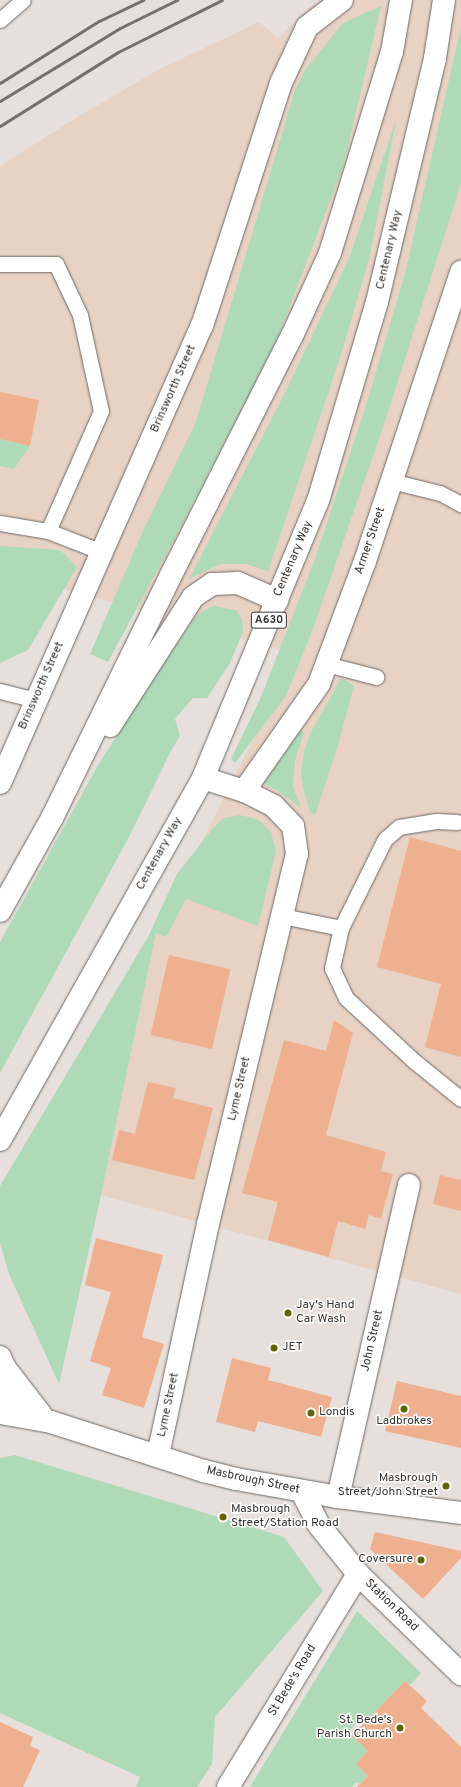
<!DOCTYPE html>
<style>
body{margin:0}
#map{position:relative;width:461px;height:1787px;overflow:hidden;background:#e6dfdb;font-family:Overpass,sans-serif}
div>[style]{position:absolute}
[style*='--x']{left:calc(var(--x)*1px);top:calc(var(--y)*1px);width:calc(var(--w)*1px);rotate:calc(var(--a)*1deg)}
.industrial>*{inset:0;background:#e7d2c4}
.green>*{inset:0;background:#aedab7}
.building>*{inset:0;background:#eeb08f;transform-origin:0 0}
.roads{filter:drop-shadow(0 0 1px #6e6865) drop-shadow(0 0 1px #6e6865)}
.service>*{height:15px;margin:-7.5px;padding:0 7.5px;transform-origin:7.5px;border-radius:7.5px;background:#fff}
.minor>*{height:22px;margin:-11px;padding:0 11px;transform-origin:11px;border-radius:11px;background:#fff}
.tertiary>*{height:22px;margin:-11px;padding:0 11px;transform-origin:11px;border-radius:11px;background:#fff}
.primary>*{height:22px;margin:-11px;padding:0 11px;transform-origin:11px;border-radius:11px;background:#fff}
.rail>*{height:3px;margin:-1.5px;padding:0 1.5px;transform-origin:1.5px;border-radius:1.5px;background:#73706d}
.dots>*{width:11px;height:11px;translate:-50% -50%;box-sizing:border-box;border:2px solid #fff;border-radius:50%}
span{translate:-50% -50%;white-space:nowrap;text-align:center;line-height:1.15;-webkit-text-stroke:3px #fff;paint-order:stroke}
.shield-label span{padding:1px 3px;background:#fff;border:1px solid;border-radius:3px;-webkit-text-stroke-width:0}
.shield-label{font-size:11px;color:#373533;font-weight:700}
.street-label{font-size:12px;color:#373533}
.poi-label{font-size:12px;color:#373533}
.left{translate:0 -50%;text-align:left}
.right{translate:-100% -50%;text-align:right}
</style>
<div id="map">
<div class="industrial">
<div style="clip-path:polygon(320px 0,461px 0,461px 1294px,101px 1195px,156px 933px,296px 654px,65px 589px,0 577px,0 166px,76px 118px,158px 70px,259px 22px,278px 38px,306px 10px)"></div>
</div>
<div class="green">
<div style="clip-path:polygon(381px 6px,343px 167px,276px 342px,185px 519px,108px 662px,90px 654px,143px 531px,196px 422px,295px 90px,305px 70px,343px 23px)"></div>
<div style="clip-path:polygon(461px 27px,461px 184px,459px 190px,385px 421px,314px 626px,286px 696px,235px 763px,231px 759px,261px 697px,315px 559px,365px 409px,405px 274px)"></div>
<div style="clip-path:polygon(396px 120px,370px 255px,340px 358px,268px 571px,246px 564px,220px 564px,189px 579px,285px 393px,350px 256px)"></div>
<div style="clip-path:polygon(0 439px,30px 446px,14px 469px,0 466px)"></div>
<div style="clip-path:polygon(0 546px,60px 550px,77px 567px,28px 650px,0 663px)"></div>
<div style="clip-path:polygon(213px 606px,236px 610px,242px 619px,243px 632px,230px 663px,207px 698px,193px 698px,175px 719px,180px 736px,171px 751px,129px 837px,0 1073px,0 942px,97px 767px,173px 647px,198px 614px)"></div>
<div style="clip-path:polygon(341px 678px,354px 685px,339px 742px,315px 815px,310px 812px,304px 791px,301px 774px,304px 752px,310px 734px)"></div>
<div style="clip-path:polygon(301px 730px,304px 733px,295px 760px,293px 787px,301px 808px,278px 791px,262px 783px)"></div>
<div style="clip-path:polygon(240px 815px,259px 820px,271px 832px,276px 851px,258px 926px,186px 899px,166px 937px,156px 933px,101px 1195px,59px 1384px,9px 1274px,0 1243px,0 1186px,148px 937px,177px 874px,213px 828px,224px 818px)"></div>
<div style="clip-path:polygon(15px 1455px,284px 1537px,323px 1591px,215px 1717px,212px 1764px,197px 1787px,136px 1787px,140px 1777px,0 1713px,0 1458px)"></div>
<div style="clip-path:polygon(357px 1611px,421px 1673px,410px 1685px,405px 1681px,366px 1721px,362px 1717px,348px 1732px,368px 1751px,356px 1764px,368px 1776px,360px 1784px,356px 1782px,352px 1787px,250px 1787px)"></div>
</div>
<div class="building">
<div style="clip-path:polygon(0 392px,39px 400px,30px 446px,0 439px)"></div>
<div style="clip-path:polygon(410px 837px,461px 851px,461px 1057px,425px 1047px,441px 984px,377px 967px)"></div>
<div style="left:169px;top:955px;width:63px;height:82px;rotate:13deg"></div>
<div style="clip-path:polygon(334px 1020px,353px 1033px,326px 1135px,386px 1152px,381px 1171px,393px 1174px,381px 1219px,369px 1215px,365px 1229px,338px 1221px,329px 1257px,268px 1240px,278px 1202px,242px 1193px,284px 1040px,326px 1051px)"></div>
<div style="clip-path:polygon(148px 1082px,176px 1088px,173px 1098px,213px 1108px,194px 1180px,112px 1160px,119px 1130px,135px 1134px)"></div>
<div style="clip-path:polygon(440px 1175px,461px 1180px,461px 1211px,433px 1204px)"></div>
<div style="clip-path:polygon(96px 1238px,163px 1255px,142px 1337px,164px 1344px,144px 1408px,102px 1395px,111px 1368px,90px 1361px,111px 1292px,85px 1285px)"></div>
<div style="clip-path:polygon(232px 1358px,271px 1368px,268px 1380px,332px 1397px,321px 1437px,258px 1421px,255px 1432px,216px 1422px)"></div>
<div style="clip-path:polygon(397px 1381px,461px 1396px,461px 1448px,385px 1431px)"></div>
<div style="clip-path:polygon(375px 1532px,461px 1551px,461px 1558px,423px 1599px,370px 1549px)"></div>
<div style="clip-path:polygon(405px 1681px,427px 1701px,421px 1708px,461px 1747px,461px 1787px,357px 1787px,368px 1776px,356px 1764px,368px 1751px,352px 1736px)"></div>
<div style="clip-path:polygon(0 1722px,33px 1737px,30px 1746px,40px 1750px,23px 1787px,0 1787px)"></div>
</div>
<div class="roads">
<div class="service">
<div style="--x:0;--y:20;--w:30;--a:-41"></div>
<div style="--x:0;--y:264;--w:56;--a:0"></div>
<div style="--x:56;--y:264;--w:56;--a:64.8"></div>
<div style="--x:80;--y:315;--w:98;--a:77.7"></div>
<div style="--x:101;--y:411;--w:131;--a:113.8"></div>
<div style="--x:391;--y:481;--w:50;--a:13.8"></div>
<div style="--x:440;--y:493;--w:24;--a:28"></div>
<div style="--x:0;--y:523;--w:49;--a:9.5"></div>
<div style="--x:48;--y:531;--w:58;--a:21.3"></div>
<div style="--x:326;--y:664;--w:52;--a:14.6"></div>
<div style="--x:0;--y:691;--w:37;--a:14"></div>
<div style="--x:457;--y:822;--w:21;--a:-177"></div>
<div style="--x:436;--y:821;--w:37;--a:171"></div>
<div style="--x:399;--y:827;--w:18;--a:139"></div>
<div style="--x:385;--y:839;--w:99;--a:116.3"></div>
<div style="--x:341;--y:928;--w:41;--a:102.7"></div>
<div style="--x:332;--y:968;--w:33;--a:65"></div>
<div style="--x:346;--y:998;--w:93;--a:42.8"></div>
<div style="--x:414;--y:1061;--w:60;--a:39"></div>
<div style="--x:282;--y:916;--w:60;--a:11.5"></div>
</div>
<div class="minor">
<div style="--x:0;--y:783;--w:500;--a:-66.2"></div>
<div style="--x:202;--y:326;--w:256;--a:-72"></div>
<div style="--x:281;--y:83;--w:62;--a:-65.1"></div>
<div style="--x:307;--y:27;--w:44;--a:-37.6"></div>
<div style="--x:244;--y:791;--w:131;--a:-55"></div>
<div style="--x:319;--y:684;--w:131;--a:-69.5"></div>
<div style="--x:365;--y:561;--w:305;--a:-71.6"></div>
<div style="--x:158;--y:1455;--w:236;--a:-77.8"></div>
<div style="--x:208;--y:1224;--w:381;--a:-76.5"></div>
<div style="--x:297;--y:854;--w:28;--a:-98"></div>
<div style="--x:293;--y:826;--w:28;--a:-134"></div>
<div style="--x:274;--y:806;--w:34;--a:-153"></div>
<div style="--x:244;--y:791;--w:43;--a:-162.4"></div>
<div style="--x:302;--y:1492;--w:36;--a:63"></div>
<div style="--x:318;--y:1524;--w:64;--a:51.3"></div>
<div style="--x:358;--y:1574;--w:144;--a:44.2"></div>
<div style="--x:338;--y:1497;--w:320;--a:-77.2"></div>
<div style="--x:228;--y:1787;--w:250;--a:-58.6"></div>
</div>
<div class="tertiary">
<div style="--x:0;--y:1357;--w:12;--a:66"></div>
<div style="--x:5;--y:1368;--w:59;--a:52.5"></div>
<div style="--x:0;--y:1390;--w:35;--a:31"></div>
<div style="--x:0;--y:1413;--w:52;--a:10"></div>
<div style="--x:51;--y:1422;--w:161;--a:17.8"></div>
<div style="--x:204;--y:1471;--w:33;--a:14"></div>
<div style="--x:236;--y:1479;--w:104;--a:10"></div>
<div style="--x:338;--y:1497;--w:124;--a:7.4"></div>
</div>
<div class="primary">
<div style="--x:110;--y:726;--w:153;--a:-57.2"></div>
<div style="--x:193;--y:597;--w:23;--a:-34"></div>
<div style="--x:212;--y:584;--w:26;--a:-2"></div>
<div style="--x:238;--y:583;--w:43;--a:23.6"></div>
<div style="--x:0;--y:911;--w:107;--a:-60.8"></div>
<div style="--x:52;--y:818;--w:268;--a:-63.9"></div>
<div style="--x:170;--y:577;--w:270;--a:-63.2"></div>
<div style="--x:292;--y:336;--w:91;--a:-65.4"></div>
<div style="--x:330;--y:253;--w:210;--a:-72.9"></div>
<div style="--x:392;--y:52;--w:53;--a:-80.2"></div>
<div style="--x:0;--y:1140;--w:415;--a:-60.7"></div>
<div style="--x:203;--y:778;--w:300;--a:-67.5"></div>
<div style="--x:318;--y:501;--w:208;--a:-73.5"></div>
<div style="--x:377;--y:302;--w:251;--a:-76.6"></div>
<div style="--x:435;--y:58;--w:59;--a:-81.2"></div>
</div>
</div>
<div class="rail">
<div style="--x:0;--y:83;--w:117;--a:-32.1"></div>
<div style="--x:99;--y:21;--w:49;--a:-25.5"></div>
<div style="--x:0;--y:101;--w:140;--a:-31.3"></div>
<div style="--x:120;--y:28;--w:64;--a:-26.2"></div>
<div style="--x:0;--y:126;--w:139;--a:-32.1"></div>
<div style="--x:118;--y:52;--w:116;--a:-26.6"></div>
</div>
<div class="dots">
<div style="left:288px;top:1313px;background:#636400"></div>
<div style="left:274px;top:1348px;background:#636400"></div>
<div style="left:404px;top:1409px;background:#636400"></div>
<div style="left:311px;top:1413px;background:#636400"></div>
<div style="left:446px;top:1486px;background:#636400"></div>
<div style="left:223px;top:1517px;background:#636400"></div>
<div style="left:421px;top:1560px;background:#636400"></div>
<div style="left:400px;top:1728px;background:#636400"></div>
</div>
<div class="shield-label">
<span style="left:269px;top:620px">A630</span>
</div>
<div class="street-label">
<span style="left:390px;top:250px;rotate:-77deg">Centenary Way</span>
<span style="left:174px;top:389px;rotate:-66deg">Brinsworth Street</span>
<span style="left:371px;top:541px;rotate:-71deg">Armer Street</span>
<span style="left:294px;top:559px;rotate:-67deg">Centenary Way</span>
<span style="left:42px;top:686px;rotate:-66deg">Brinsworth Street</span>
<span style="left:160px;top:854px;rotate:-61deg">Centenary Way</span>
<span style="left:240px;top:1089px;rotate:-77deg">Lyme Street</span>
<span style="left:373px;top:1341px;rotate:-77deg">John Street</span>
<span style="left:169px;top:1405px;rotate:-78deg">Lyme Street</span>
<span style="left:253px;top:1481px;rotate:12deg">Masbrough Street</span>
<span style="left:391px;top:1606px;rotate:44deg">Station Road</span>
<span style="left:293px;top:1681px;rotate:-59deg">St Bede's Road</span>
</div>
<div class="poi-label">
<span class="left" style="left:296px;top:1313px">Jay's Hand<br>Car Wash</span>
<span class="left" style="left:282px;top:1348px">JET</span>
<span class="left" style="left:319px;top:1413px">Londis</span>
<span style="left:404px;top:1422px">Ladbrokes</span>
<span class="right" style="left:438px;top:1486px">Masbrough<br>Street/John Street</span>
<span class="left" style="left:231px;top:1517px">Masbrough<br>Street/Station Road</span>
<span class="right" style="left:413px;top:1560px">Coversure</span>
<span class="right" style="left:392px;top:1728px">St. Bede's<br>Parish Church</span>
</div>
</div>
